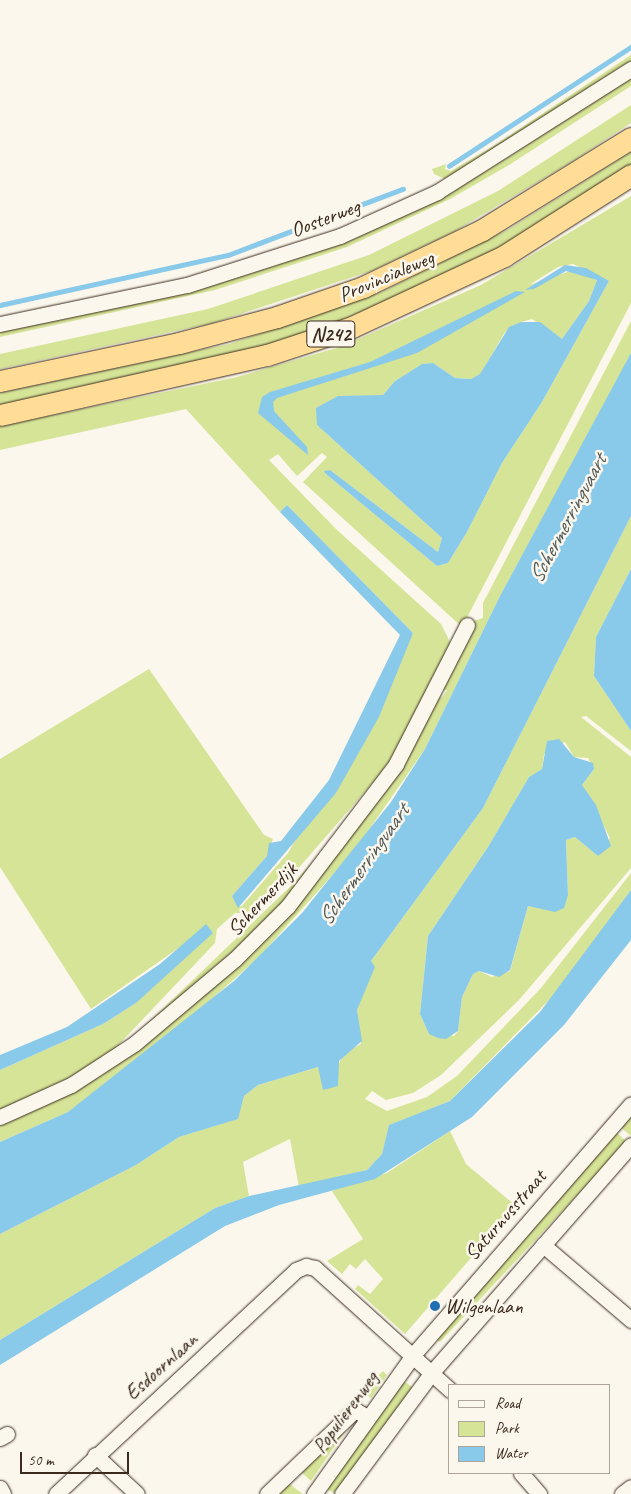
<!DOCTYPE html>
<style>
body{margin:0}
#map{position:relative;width:631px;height:1494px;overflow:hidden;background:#fbf7ec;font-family:Caveat,sans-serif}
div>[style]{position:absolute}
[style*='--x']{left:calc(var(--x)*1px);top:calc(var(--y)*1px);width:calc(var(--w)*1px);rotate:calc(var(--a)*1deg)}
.green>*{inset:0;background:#d6e497;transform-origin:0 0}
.water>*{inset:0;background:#89c9ea}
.stream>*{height:4.5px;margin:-2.25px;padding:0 2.25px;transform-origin:2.25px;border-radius:2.25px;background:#89c9ea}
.roads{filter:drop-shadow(0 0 1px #3b2a1e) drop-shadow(0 0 1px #3b2a1e)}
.minor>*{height:15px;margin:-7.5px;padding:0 7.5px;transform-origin:7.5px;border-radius:7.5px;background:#fbf7ec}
.highway>*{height:21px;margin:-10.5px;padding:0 10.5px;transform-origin:10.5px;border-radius:10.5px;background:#ffdd96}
.dots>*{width:14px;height:14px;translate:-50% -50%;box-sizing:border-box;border:2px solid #fbf7ec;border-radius:50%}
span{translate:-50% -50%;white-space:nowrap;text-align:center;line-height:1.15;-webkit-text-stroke:5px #fbf7ec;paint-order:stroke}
.shield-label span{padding:1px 4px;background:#fbf7ec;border:1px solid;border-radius:4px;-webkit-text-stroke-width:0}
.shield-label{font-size:20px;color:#3b2a1e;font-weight:700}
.street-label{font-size:21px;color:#3b2a1e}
.poi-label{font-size:21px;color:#3b2a1e}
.left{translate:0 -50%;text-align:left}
.water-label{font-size:22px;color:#525a5b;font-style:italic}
.legend{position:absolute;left:448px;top:1384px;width:162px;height:90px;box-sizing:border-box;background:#fbf7ec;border:1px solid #aea59a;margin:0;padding:6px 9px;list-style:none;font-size:15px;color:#3b2a1e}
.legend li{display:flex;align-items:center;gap:10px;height:25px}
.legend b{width:25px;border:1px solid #aea59a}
.scale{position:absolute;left:20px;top:1452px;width:109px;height:22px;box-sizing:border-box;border:2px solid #3b2a1e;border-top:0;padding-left:6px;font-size:15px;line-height:18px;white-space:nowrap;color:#3b2a1e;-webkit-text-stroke:4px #fbf7ec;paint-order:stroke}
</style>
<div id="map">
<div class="green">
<div style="clip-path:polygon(631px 55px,631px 65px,445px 179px,434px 174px,432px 169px,446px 164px,445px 169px,451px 171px,492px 147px)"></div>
<div style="clip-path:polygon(631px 78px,631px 86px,509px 165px,450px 199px,347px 247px,215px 290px,0 337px,0 331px,268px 268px,384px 224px,488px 170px)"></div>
<div style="clip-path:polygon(631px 105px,631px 123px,571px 162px,455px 231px,371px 271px,213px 323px,0 369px,0 354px,208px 309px,369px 255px,498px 191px)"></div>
<div style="clip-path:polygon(631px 152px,631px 167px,464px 269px,316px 331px,209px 362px,0 407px,0 393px,229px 344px,382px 292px,509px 229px)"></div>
<div style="clip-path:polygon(evenodd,631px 196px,631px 303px,462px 627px,303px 482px,327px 457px,322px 453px,297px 476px,278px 454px,269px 460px,336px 529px,441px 624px,450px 642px,403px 748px,283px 886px,252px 913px,235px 913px,217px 929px,215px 943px,106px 1058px,0 1114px,0 1070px,103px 1024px,136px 1003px,180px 947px,91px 1009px,0 867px,0 759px,149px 669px,264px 835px,273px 839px,267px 856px,232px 896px,241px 907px,288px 853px,413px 633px,287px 505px,280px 512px,186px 409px,0 450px,0 426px,237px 377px,340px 347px,481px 285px,631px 196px,573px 264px,609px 281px,542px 402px,502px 463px,467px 532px,448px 563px,437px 566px,326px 474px,330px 470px,438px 552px,442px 538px,317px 425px,317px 408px,383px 395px,395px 381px,422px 364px,433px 363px,455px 378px,471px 379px,480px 375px,505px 332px,521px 322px,532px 319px,562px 339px,589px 301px,597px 280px,573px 270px,529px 285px,558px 267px,573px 264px)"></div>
<div style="clip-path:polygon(631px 321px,631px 353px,620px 376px,500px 596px,425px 749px,354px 851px,259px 957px,180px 1027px,68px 1112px,0 1142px,0 1121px,65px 1093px,263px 937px,434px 702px,443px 696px,447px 690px,441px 690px,468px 631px,474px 621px,483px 618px,483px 603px)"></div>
<div style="clip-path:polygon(evenodd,631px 516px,631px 569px,596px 637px,594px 676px,631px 731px,631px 751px,586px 716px,581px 717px,631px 757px,631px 868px,519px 1000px,441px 1075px,413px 1093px,386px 1100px,372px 1091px,365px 1099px,387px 1111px,427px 1097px,457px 1076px,541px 988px,631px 873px,631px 890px,553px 996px,450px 1101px,390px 1125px,382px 1154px,367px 1170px,299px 1187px,290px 1139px,243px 1162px,249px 1196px,215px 1208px,0 1340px,0 1234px,136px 1165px,179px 1137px,237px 1119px,244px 1096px,258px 1085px,318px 1067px,336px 1070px,344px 1053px,361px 1044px,357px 1010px,371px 961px,483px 808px,631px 516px,565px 742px,574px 757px,588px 758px,594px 769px,582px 785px,610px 838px,598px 856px,575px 837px,566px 840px,568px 895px,543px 909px,528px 906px,510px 971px,492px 977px,479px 971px,473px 974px,462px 997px,458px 1031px,454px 1036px,429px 1034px,420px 1014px,428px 936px,488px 847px,529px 777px,542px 769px,544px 754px,565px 742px)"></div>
<div style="clip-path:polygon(335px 837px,257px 934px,126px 1044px,293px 884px)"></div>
<div style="clip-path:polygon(631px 1112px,631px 1136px,619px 1126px)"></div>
<div style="clip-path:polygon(450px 1131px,466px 1164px,516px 1206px,405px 1334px,355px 1289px,358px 1285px,370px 1294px,383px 1279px,365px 1259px,356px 1269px,350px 1264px,342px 1274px,327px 1261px,363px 1239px,332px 1191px,387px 1173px)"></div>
<div style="left:615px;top:1131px;width:16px;height:274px;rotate:43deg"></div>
<div style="clip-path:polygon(383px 1371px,387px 1375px,371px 1398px,362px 1392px)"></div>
<div style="clip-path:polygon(401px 1379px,415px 1389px,336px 1494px,323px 1487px)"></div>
<div style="clip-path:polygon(350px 1424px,311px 1481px,300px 1471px)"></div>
<div style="clip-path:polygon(289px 1483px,296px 1489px,303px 1494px,276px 1494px)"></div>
</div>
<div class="water">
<div style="clip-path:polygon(565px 265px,586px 268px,609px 281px,542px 402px,502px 463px,467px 532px,448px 563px,437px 566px,326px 474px,324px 471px,330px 470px,438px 552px,442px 538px,317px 425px,316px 408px,338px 396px,383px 395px,395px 381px,422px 364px,433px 363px,455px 378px,471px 379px,480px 374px,509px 327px,521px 322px,540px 322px,562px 339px,589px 301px,597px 280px,566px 271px,534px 289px,525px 290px)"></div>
<div style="clip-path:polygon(516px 291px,525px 292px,417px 353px,277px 398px,273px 402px,274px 411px,307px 447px,308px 455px,258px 413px,262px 397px,270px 392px,370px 362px)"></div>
<div style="clip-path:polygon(631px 353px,631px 516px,483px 808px,371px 961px,375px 967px,357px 1010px,362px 1041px,339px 1061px,338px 1086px,323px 1090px,318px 1067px,258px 1085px,244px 1096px,238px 1119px,179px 1137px,136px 1165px,0 1234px,0 1142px,68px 1112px,234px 981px,302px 913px,391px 802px,425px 749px,500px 596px)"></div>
<div style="clip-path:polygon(287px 505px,413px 633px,379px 717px,336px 793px,238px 908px,232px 896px,267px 856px,269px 843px,281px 841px,329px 780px,400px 635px,280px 512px)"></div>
<div style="clip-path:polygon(631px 569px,631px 731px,594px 676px,596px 637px)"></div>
<div style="clip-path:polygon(559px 739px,574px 757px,593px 763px,594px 769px,582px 785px,596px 805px,611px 846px,598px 856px,575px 837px,566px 840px,568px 895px,564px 908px,555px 912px,528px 906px,510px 970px,499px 977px,479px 971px,473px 974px,462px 997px,458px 1031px,446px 1039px,438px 1038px,429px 1034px,420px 1014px,428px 936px,488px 847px,529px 777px,542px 769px,547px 741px)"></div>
<div style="clip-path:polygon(631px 890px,631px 940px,564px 1025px,472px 1117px,375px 1179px,279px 1205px,225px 1226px,0 1365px,0 1340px,215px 1208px,249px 1196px,367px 1170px,382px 1154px,389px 1125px,450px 1101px,540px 1012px)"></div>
<div style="clip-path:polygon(206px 924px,213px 933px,136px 1003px,103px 1024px,0 1070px,0 1055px,67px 1027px,160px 964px)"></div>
</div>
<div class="stream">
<div style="--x:449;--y:166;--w:217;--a:-33.2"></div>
<div style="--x:0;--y:305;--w:233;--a:-12.4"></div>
<div style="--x:228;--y:255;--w:187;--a:-20.7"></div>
</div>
<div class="roads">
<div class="minor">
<div style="--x:0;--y:324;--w:191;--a:-11.8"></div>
<div style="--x:187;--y:285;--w:161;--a:-17.8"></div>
<div style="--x:340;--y:236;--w:107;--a:-24.4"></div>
<div style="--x:437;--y:192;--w:230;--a:-32.4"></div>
<div style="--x:0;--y:1117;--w:78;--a:-24.3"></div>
<div style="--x:71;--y:1085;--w:75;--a:-33.1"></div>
<div style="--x:134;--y:1044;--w:132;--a:-40.1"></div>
<div style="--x:235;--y:959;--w:75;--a:-45"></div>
<div style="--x:288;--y:906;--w:178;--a:-52.7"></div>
<div style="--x:396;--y:764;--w:156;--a:-62.9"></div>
<div style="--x:543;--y:1245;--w:116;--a:40.4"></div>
<div style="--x:0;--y:1438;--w:8;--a:-30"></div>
<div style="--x:95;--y:1455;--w:57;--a:42.9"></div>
<div style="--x:521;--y:1473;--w:28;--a:49"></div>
<div style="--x:0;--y:1488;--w:7;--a:63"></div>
<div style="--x:56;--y:1494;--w:328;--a:-43"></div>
<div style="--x:296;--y:1270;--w:11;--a:-22"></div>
<div style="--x:306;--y:1266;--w:9;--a:13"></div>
<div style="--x:315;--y:1268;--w:182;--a:42.1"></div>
<div style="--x:267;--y:1494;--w:122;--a:-43.7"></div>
<div style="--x:355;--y:1410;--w:14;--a:30"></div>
<div style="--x:314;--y:1494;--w:171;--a:-54.5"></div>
<div style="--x:413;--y:1355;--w:332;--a:-49"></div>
<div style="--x:342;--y:1494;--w:153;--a:-53.5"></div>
<div style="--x:433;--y:1371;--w:300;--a:-48.8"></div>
<div style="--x:622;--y:1494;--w:11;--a:-38"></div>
</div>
<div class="highway">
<div style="--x:0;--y:381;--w:183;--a:-12"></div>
<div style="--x:179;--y:343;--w:101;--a:-14.9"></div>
<div style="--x:277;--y:317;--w:91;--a:-19.2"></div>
<div style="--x:363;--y:287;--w:132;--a:-25.6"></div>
<div style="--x:482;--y:230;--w:175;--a:-31.7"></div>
<div style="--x:0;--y:415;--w:274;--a:-12.7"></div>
<div style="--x:267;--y:355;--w:89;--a:-18.2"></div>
<div style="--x:352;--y:327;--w:168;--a:-25"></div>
<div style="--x:504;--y:256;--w:151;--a:-32.5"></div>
</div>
</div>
<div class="dots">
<div style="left:435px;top:1306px;background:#1f6fb2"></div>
</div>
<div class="shield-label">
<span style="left:331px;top:334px">N242</span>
</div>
<div class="street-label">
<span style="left:325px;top:218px;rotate:-21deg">Oosterweg</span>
<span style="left:386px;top:276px;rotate:-23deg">Provincialeweg</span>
<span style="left:262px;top:899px;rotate:-47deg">Schermerdijk</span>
<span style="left:505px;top:1215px;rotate:-49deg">Saturnusstraat</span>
<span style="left:161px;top:1366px;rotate:-42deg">Esdoornlaan</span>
<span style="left:345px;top:1412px;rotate:-54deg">Populierenweg</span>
</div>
<div class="poi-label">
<span class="left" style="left:445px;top:1306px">Wilgenlaan</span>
</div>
<div class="water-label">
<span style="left:568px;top:519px;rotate:-62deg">Schermerringvaart</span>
<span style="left:364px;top:865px;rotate:-55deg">Schermerringvaart</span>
</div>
<ul class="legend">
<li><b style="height:6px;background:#fbf7ec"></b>Road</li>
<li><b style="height:14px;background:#d6e497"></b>Park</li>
<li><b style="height:14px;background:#89c9ea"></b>Water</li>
</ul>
<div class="scale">50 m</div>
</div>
